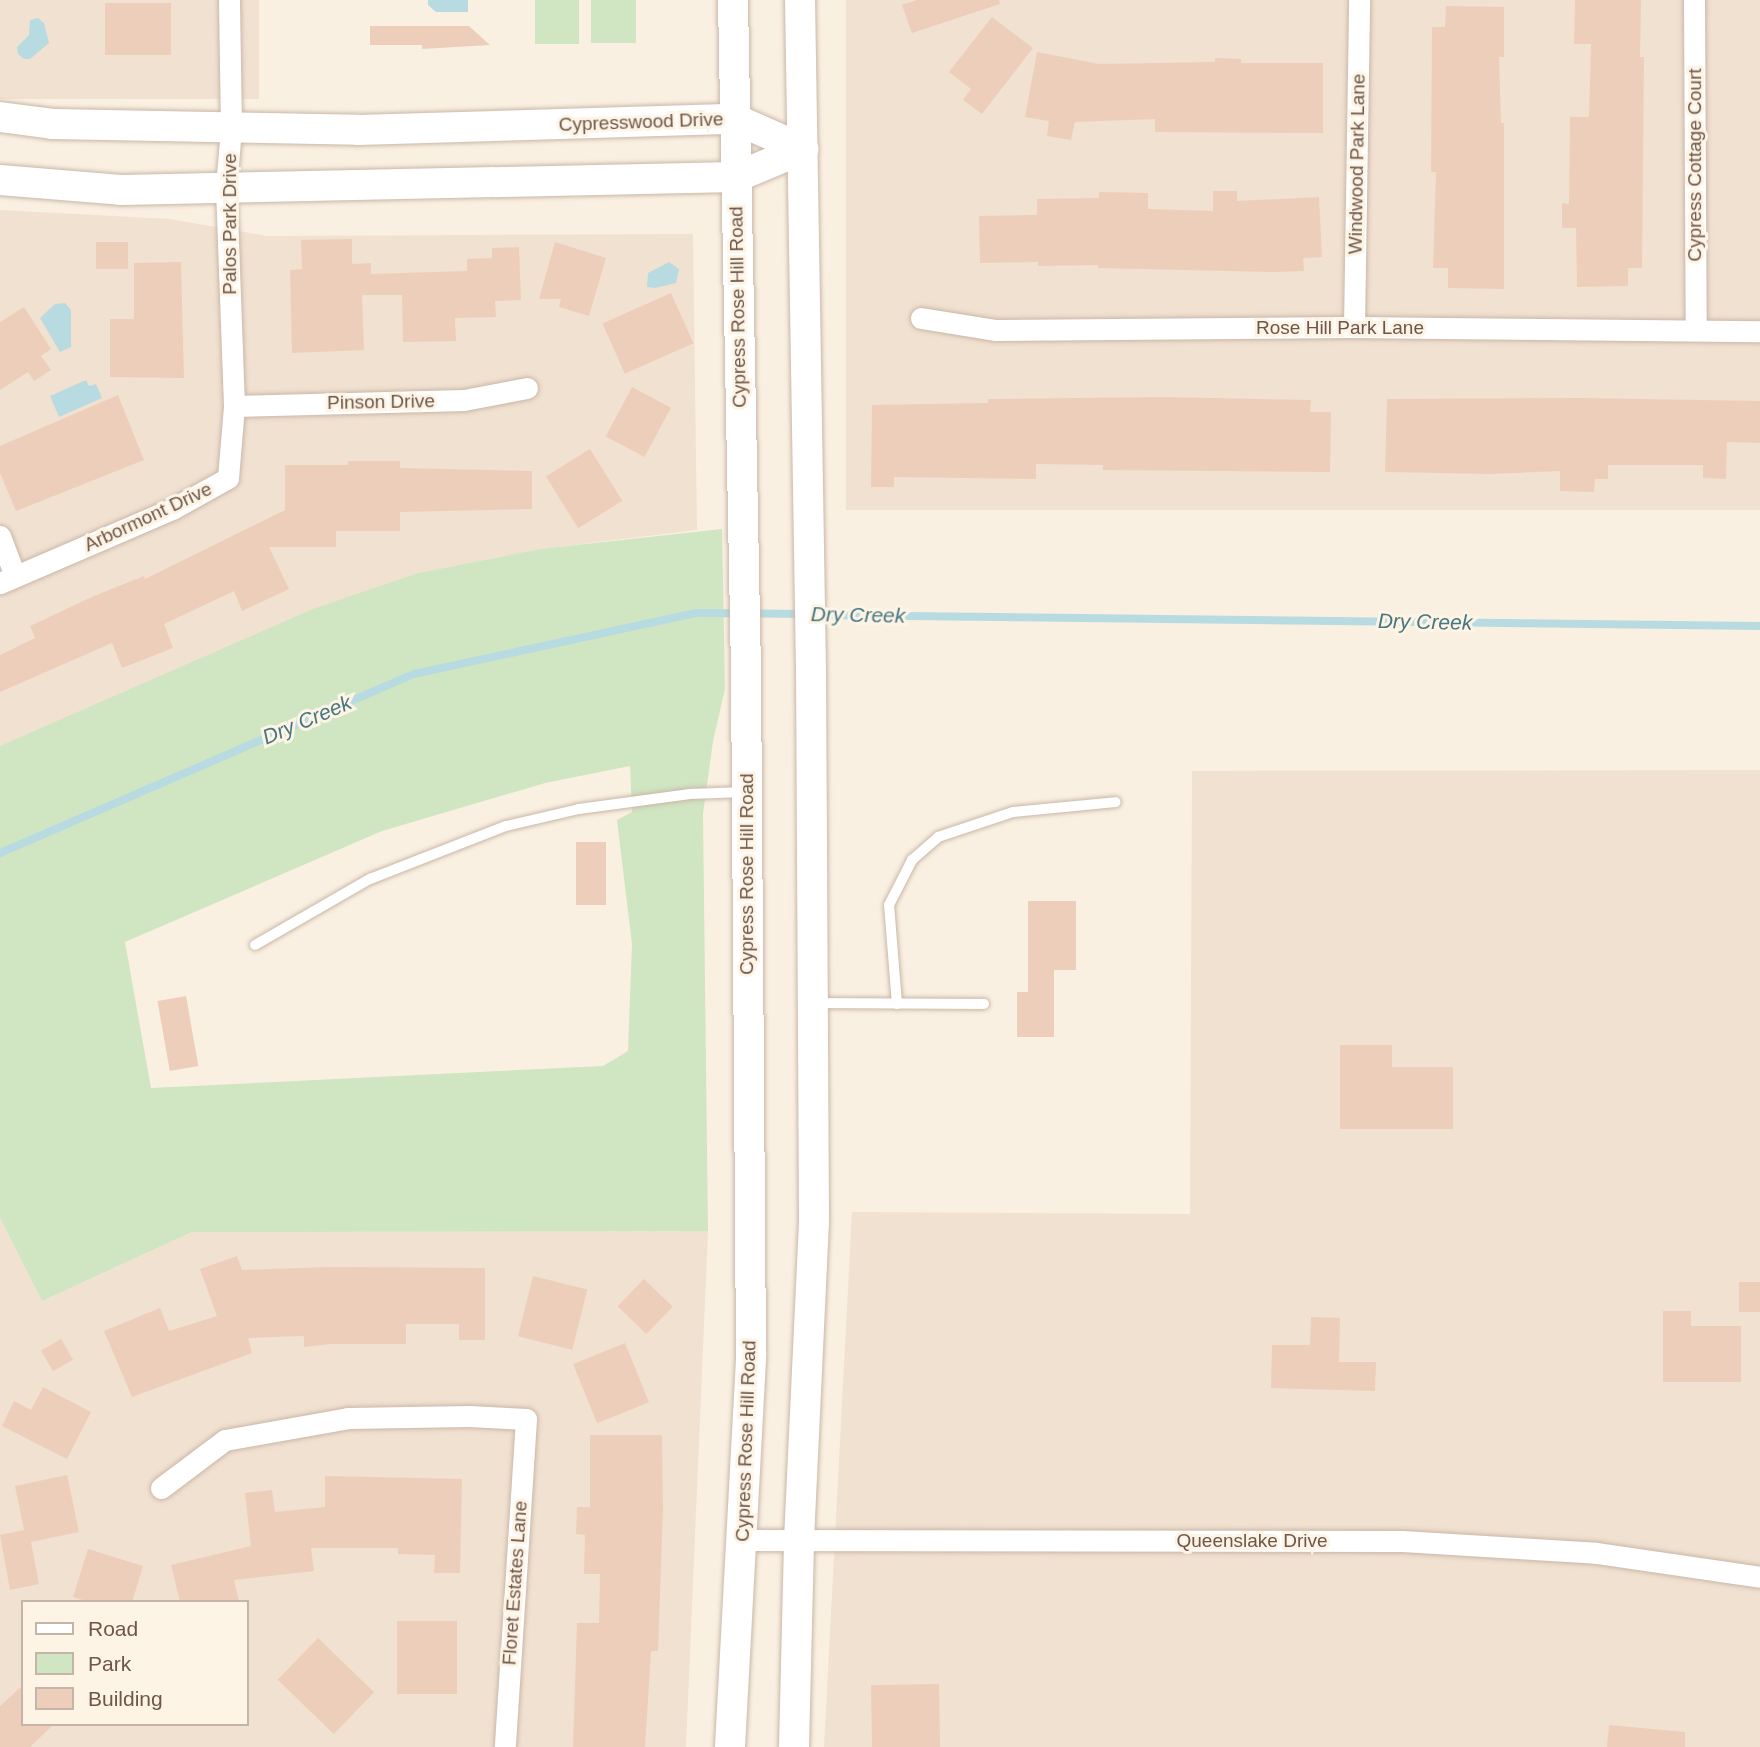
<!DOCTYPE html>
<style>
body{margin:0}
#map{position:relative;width:1760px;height:1747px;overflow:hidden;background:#faf0e1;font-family:Arial,sans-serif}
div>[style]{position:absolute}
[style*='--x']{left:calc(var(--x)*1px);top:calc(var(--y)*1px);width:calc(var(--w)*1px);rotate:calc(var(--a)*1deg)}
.residential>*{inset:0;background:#f1e1d0;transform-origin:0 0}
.green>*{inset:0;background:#d0e5c1;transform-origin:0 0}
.water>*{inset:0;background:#b8dbe1}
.stream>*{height:8px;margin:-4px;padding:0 4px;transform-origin:4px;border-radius:4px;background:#b8dbe1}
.building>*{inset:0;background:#edcebb;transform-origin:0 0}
.roads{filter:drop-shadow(0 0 2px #c9b7a9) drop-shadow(0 0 2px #c9b7a9)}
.lane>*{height:10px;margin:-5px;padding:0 5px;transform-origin:5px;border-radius:5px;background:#fff}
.street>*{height:21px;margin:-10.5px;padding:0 10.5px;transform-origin:10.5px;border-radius:10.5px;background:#fff}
.secondary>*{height:30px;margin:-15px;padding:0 15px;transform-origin:15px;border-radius:15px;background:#fff}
span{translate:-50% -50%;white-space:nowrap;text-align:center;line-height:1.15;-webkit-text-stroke:6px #fdf4e6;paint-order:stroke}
.street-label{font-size:19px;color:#6e574a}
.water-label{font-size:21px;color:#477780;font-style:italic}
.legend{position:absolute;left:21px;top:1600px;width:228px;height:126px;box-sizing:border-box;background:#fdf4e6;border:2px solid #c4b5a8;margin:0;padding:9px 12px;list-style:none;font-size:21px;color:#6e574a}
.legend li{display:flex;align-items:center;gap:14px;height:35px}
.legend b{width:35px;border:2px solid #c4b5a8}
</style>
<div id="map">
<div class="residential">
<div style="left:0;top:0;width:259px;height:99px"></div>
<div style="left:846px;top:0;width:914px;height:510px"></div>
<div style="clip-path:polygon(0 210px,170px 219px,267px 236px,693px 234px,697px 530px,541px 549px,418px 573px,0 746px)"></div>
<div style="clip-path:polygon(1760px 770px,1760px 1747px,824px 1747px,852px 1212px,1190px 1214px,1192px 771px)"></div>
<div style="clip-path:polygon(evenodd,0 1218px,42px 1301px,192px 1232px,708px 1231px,686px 1747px,0 1747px,0 1218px,23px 1602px,247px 1602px,247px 1724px,23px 1724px,23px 1602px)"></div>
</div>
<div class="green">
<div style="left:535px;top:0;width:44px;height:44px"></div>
<div style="left:591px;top:0;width:45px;height:43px"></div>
<div style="clip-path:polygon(evenodd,722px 529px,725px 689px,713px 741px,703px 814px,708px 1231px,192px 1232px,42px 1301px,0 1218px,0 746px,313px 609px,418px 573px,540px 549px,722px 529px,630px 766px,632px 812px,617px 820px,632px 944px,628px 1051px,603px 1066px,151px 1088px,125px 942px,382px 831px,545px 783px,630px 766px)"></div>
</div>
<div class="water">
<div style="clip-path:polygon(428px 0,468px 0,468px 12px,436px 12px,428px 5px)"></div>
<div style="clip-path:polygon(38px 18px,44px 23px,49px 43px,30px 59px,24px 59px,18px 54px,17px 47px,29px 35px,30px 20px)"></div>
<div style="clip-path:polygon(669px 262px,679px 269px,676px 283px,655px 288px,647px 287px,648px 273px)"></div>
<div style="clip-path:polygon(65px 303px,71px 310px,71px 347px,60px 352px,40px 318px,55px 304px)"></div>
<div style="clip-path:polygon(86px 380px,89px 386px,96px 384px,102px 398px,59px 417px,50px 396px)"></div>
</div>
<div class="stream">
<div style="--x:817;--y:615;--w:943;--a:0.67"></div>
<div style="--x:0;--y:853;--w:451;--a:-23.4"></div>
<div style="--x:414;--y:674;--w:289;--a:-12.2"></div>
<div style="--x:697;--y:613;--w:107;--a:0.5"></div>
</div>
<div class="building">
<div style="clip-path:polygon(917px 0,999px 0,1000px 4px,912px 33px,902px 5px)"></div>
<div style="clip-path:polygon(1575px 0,1641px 0,1640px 57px,1644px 57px,1642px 268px,1628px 268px,1628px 286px,1577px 287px,1576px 228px,1562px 228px,1562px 203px,1569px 204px,1570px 117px,1589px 117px,1591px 44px,1574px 44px)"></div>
<div style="left:171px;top:3px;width:52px;height:66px;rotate:90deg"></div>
<div style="clip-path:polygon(1446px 6px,1504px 7px,1504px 57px,1499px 57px,1501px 123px,1504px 123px,1504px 289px,1448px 288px,1448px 268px,1433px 268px,1436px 172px,1431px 172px,1432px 27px,1445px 27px)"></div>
<div style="clip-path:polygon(992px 17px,1033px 48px,982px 114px,963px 100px,971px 89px,949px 72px)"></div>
<div style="clip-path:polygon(370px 26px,469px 26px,490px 45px,422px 49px,422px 45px,370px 45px)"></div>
<div style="clip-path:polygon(1037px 52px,1099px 64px,1215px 62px,1215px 58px,1241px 59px,1241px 63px,1323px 63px,1323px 133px,1155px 132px,1155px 119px,1075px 122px,1071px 140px,1047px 136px,1049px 121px,1025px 117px)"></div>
<div style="clip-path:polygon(1213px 191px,1237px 191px,1237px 201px,1319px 197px,1322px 257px,1303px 258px,1304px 271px,1275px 272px,1098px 268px,1098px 265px,1038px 266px,1038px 262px,980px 263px,979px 216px,1037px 215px,1037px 199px,1099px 198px,1099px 192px,1148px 193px,1148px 209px,1213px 211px)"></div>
<div style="clip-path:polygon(352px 239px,352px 264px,371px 263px,371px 274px,467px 271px,467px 259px,492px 258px,492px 248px,519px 247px,521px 300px,495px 301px,496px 317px,455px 318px,456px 341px,403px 342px,402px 295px,362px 295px,364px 350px,292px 353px,290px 270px,302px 269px,301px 240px)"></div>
<div style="left:96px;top:242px;width:32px;height:27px"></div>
<div style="clip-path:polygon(555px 242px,606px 258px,589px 316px,559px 307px,561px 299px,539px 299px)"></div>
<div style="clip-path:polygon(181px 262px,184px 378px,110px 377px,110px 319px,134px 319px,134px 263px)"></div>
<div style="left:671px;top:293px;width:55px;height:75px;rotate:66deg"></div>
<div style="clip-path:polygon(24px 307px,51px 349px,41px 356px,51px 370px,34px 381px,28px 372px,0 390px,0 322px)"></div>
<div style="left:632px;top:387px;width:44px;height:56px;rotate:28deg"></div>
<div style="clip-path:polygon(118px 395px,144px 460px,16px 511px,0 473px,0 446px)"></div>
<div style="clip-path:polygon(1162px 397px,1311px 400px,1310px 412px,1331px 412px,1330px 472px,1103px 470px,1103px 465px,1036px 464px,1036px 479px,894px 477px,894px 487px,871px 487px,872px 405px,988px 403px,988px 399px)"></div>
<div style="clip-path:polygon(1581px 398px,1760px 401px,1760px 443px,1727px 442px,1726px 479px,1703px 478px,1703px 465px,1608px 465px,1608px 479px,1595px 479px,1594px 492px,1560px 491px,1560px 471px,1491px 474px,1385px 472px,1387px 399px)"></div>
<div style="left:590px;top:449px;width:61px;height:52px;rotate:58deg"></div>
<div style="clip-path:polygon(348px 461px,400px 461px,400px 468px,532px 471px,532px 509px,400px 512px,400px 531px,336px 531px,336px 547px,269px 547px,289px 589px,242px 611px,234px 591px,164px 624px,173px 648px,122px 668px,112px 643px,0 692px,0 655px,35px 638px,30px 626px,94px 596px,144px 576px,145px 579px,285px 510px,285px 465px,348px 465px)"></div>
<div style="left:576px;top:842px;width:30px;height:63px"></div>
<div style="clip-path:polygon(1028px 901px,1076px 901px,1076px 970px,1054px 970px,1054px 1037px,1017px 1037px,1017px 992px,1028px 992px)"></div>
<div style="left:186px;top:996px;width:71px;height:29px;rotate:80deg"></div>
<div style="clip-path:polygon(1340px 1045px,1392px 1045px,1392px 1067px,1453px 1067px,1453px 1129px,1340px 1129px)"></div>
<div style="clip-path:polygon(237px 1256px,242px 1270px,331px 1267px,485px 1268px,485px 1340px,459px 1340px,459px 1324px,406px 1324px,406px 1344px,331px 1344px,304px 1347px,304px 1336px,248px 1338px,252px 1353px,132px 1397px,104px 1331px,160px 1308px,169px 1331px,217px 1316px,200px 1269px)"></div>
<div style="left:533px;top:1276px;width:56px;height:62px;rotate:14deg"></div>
<div style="left:644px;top:1279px;width:40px;height:38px;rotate:44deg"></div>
<div style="left:1739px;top:1282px;width:21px;height:30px"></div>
<div style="clip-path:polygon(1663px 1311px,1691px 1311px,1691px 1326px,1741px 1326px,1741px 1382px,1663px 1382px)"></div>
<div style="clip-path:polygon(1311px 1317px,1340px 1318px,1339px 1362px,1376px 1362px,1375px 1391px,1271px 1388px,1272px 1345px,1310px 1345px)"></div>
<div style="left:61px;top:1339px;width:24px;height:23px;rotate:60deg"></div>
<div style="left:625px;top:1343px;width:64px;height:56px;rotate:68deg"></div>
<div style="clip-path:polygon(43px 1387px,91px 1412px,67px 1459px,2px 1426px,14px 1401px,31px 1410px)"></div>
<div style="clip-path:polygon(590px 1435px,662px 1435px,663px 1509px,658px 1651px,651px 1651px,645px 1747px,573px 1747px,577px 1623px,599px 1623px,600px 1574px,584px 1574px,585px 1535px,576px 1534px,577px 1507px,590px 1507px)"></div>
<div style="clip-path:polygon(67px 1475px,79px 1532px,31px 1542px,39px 1584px,10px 1590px,0 1535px,24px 1530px,15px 1486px)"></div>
<div style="clip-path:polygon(325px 1476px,462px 1479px,460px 1573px,434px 1573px,435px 1555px,398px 1554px,398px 1548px,311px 1548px,314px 1571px,234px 1580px,239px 1602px,180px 1602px,171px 1565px,251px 1546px,245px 1493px,272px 1490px,275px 1512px,325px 1507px)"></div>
<div style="clip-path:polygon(88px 1549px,143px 1566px,132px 1602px,89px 1602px,73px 1597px)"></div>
<div style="left:397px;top:1621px;width:60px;height:73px"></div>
<div style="left:318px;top:1638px;width:78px;height:58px;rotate:44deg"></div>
<div style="left:939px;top:1684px;width:63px;height:68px;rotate:89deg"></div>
<div style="clip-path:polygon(23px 1685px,23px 1724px,54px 1724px,30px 1747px,0 1747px,0 1706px)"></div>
<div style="clip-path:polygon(1609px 1725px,1685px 1732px,1685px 1747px,1607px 1747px)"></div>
</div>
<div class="roads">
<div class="lane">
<div style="--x:255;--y:945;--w:133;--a:-29.9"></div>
<div style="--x:370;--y:879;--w:146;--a:-21.3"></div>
<div style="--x:506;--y:826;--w:75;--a:-13.1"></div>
<div style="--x:579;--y:809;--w:112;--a:-7.7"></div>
<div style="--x:690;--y:794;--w:54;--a:-2.1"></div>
<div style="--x:816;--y:1003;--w:168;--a:0.3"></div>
<div style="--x:897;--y:1004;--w:99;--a:-94.6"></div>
<div style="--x:889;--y:905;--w:51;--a:-62.9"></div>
<div style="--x:912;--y:860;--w:35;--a:-41"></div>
<div style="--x:938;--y:837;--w:79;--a:-18.4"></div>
<div style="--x:1013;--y:812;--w:103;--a:-5.5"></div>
</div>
<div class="street">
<div style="--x:1694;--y:0;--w:330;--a:89.7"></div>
<div style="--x:921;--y:318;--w:76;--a:9.1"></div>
<div style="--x:996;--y:330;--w:358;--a:-0.5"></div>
<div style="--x:1354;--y:327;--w:406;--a:0.6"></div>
<div style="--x:1354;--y:327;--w:327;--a:-89.1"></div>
<div style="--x:234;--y:406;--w:230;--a:-1.5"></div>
<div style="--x:464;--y:400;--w:64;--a:-10.8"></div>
<div style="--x:0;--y:536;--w:43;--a:69.4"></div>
<div style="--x:0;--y:583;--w:189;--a:-23.3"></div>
<div style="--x:174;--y:508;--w:62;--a:-29.1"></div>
<div style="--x:228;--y:478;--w:72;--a:-85.2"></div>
<div style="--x:234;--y:406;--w:218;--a:-92.1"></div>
<div style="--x:226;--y:188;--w:60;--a:-85.2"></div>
<div style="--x:231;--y:128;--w:128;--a:-90.9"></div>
<div style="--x:161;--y:1488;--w:80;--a:-36.9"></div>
<div style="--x:225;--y:1440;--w:125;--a:-10.1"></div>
<div style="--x:348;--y:1418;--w:121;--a:-0.9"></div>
<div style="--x:469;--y:1416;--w:57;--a:3"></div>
<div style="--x:526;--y:1419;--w:329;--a:93.7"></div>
<div style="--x:743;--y:1540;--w:659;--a:0.09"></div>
<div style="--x:1402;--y:1541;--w:194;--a:3.5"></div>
<div style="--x:1596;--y:1553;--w:166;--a:8.3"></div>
</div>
<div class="secondary">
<div style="--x:0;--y:117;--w:53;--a:7.5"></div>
<div style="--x:53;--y:124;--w:305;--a:1.1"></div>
<div style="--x:358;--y:130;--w:377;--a:-1.7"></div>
<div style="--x:735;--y:119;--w:74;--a:23.8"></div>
<div style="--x:0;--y:180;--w:121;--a:4.7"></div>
<div style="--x:121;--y:190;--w:615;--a:-1.21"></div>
<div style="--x:736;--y:177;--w:73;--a:-22.7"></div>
<div style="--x:730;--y:1747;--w:393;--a:-86.9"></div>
<div style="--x:751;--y:1355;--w:684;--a:-90.42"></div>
<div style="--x:746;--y:671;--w:671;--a:-91.11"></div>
<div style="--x:794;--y:1747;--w:207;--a:-88.6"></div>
<div style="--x:799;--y:1540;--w:319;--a:-87.3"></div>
<div style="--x:814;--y:1221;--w:551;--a:-90.31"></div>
<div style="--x:811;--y:670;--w:670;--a:-90.94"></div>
</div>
</div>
<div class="street-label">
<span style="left:641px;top:122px;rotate:-2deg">Cypresswood Drive</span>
<span style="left:1357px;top:164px;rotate:-89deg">Windwood Park Lane</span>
<span style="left:1695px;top:165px;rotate:-90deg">Cypress Cottage Court</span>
<span style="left:230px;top:224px;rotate:-90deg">Palos Park Drive</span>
<span style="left:738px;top:307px;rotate:-91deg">Cypress Rose Hill Road</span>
<span style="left:1340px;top:328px">Rose Hill Park Lane</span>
<span style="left:381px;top:402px;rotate:-1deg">Pinson Drive</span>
<span style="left:148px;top:517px;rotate:-25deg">Arbormont Drive</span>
<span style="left:747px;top:874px;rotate:-90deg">Cypress Rose Hill Road</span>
<span style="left:746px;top:1441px;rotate:-88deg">Cypress Rose Hill Road</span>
<span style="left:1252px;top:1541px">Queenslake Drive</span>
<span style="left:515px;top:1583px;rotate:-86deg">Floret Estates Lane</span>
</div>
<div class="water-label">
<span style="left:858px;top:615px;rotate:1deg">Dry Creek</span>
<span style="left:1425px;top:622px;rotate:1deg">Dry Creek</span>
<span style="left:307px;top:720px;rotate:-23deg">Dry Creek</span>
</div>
<ul class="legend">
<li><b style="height:9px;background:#fff"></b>Road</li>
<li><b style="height:19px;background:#d0e5c1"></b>Park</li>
<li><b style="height:19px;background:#edcebb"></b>Building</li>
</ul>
</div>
